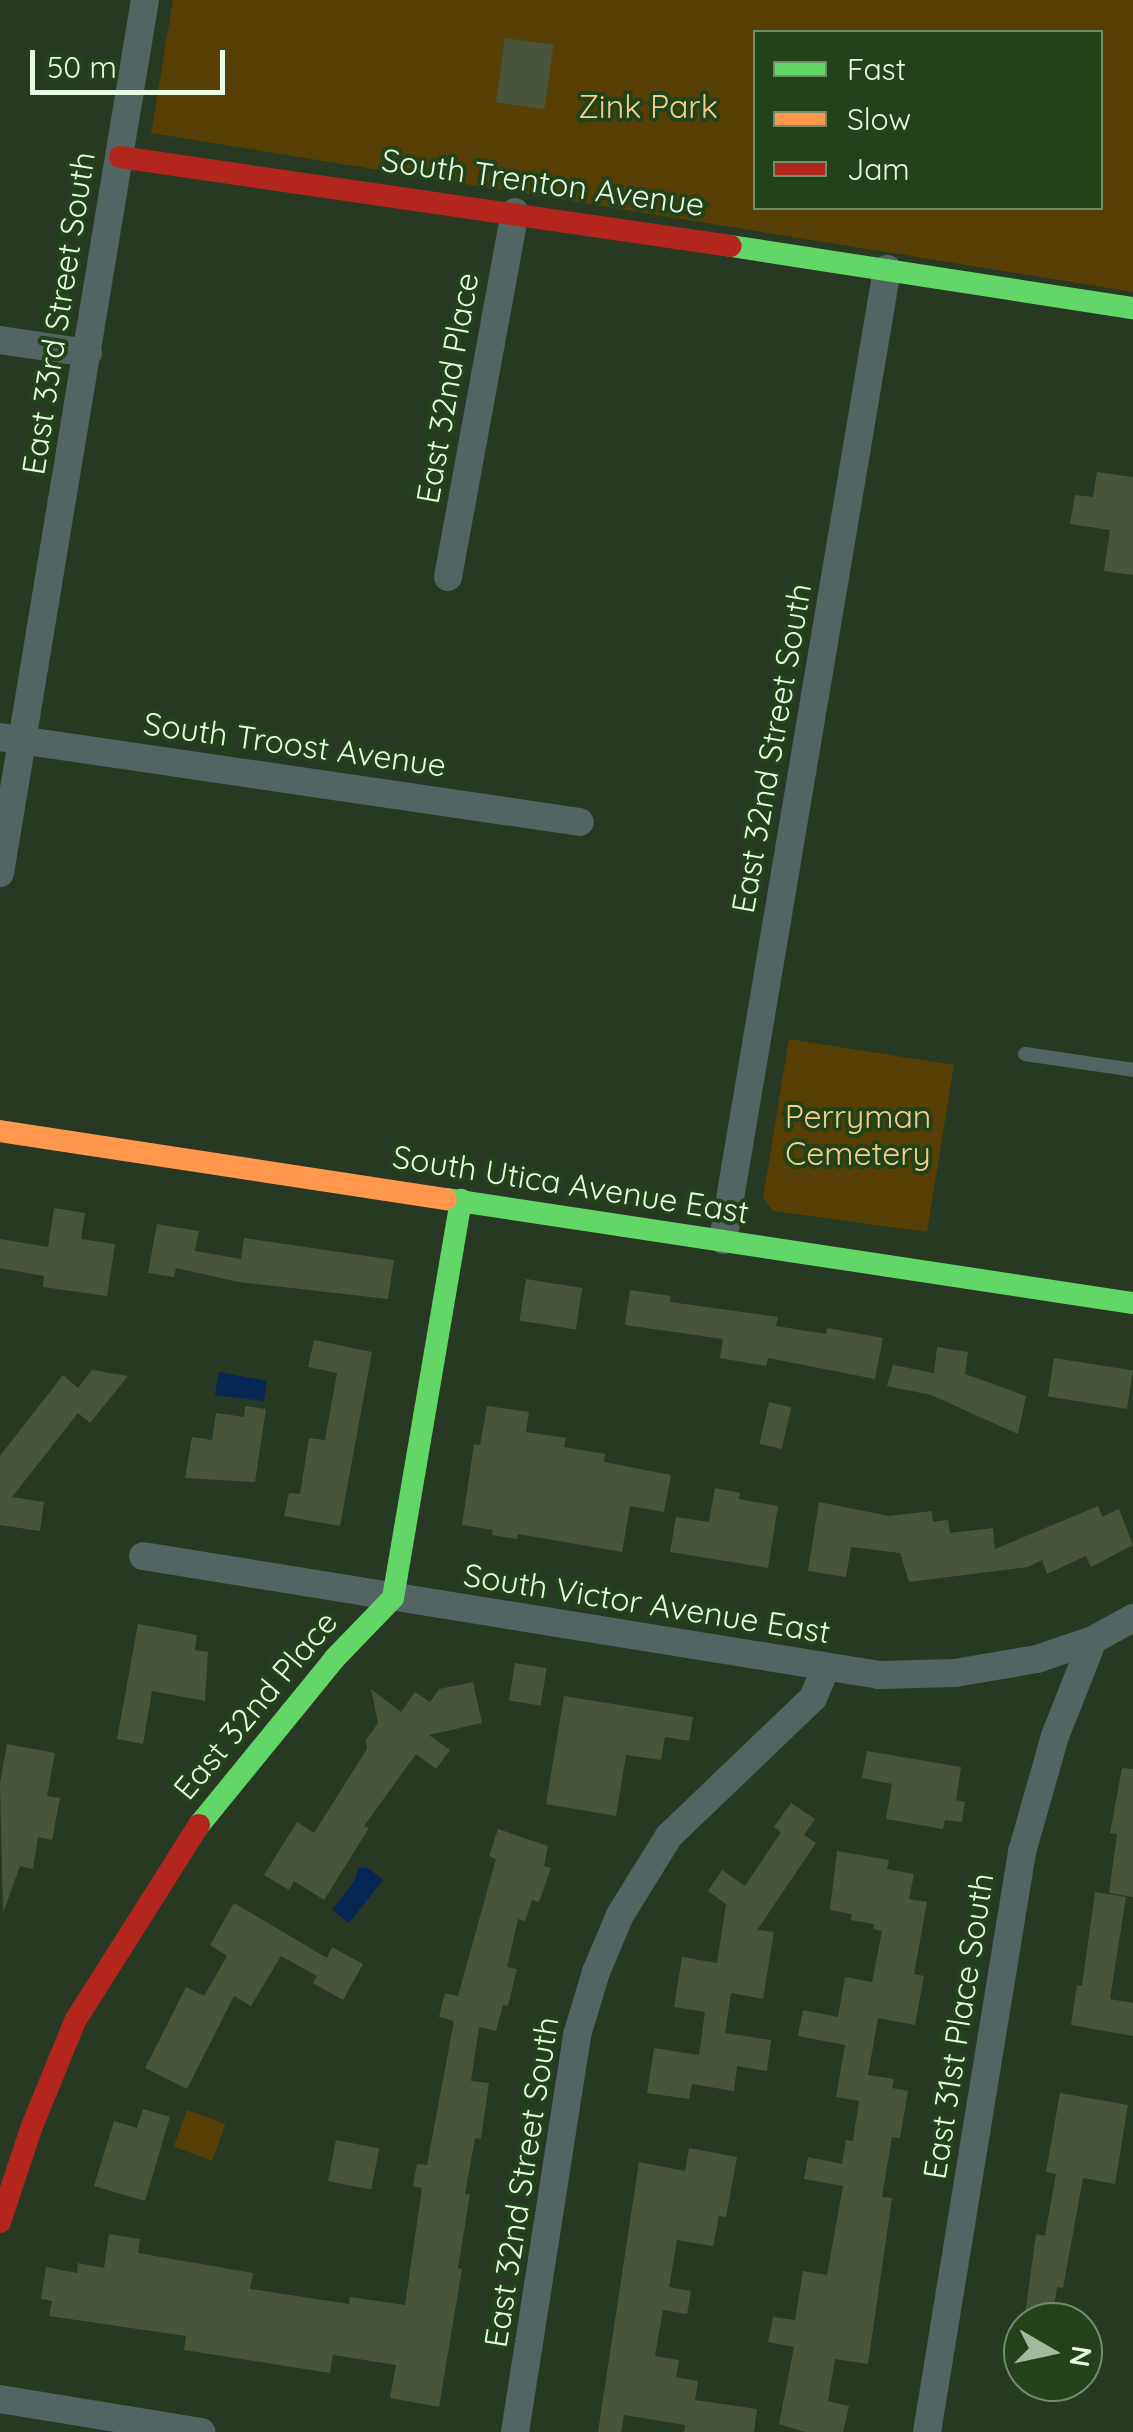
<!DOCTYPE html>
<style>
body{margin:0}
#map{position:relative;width:1133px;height:2432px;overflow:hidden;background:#273922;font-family:Quicksand,sans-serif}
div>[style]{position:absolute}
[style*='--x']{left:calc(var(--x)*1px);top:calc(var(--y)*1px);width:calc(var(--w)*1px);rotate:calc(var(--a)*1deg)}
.green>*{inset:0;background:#573f05;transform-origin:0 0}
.water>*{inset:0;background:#062654}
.building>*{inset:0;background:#49553b;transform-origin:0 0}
.lane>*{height:14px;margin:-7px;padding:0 7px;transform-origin:7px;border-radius:7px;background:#526563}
.street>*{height:28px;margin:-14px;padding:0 14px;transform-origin:14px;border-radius:14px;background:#526563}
.fast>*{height:22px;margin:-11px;padding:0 11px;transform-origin:11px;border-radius:11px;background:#63d668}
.slow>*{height:22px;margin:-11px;padding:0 11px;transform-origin:11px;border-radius:11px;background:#ff974d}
.jam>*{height:22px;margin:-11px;padding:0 11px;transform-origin:11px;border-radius:11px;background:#b3261e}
span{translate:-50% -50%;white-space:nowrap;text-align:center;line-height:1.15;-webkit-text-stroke:8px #224219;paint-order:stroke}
.park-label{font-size:32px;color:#f6ce8c}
.street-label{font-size:32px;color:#e8fce3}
.legend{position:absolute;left:753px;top:30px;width:350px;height:180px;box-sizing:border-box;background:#224219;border:2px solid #718c6a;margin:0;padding:12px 18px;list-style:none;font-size:30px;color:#e8fce3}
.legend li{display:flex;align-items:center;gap:20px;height:50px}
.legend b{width:50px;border:2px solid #718c6a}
.north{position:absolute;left:1003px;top:2302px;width:100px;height:100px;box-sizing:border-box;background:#224219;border:2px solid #718c6a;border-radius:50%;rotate:99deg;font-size:28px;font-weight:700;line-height:40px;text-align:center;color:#e8fce3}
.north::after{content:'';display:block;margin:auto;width:35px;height:45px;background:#a4b89f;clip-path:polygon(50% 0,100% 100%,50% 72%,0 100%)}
.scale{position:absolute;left:30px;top:50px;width:195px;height:45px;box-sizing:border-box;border:5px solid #e8fce3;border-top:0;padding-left:12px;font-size:30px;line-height:35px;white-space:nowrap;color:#e8fce3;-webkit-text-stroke:8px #224219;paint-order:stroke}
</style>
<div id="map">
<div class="green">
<div style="clip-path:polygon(evenodd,173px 0,1133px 0,1133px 292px,151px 133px,173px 0,756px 32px,1100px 32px,1100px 208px,756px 208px,756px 32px)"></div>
<div style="clip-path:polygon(789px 1039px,954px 1065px,927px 1232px,773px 1211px,763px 1198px)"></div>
<div style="left:187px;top:2110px;width:41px;height:39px;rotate:20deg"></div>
</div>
<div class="water">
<div style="clip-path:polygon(219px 1372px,267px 1381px,264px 1401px,215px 1395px)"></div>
<div style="clip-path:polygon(358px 1868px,368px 1868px,383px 1880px,349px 1923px,332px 1910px,355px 1880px)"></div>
</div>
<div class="building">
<div style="left:505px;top:38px;width:49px;height:65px;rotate:8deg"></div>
<div style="clip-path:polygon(1097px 472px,1133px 477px,1133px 575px,1104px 571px,1110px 530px,1070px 524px,1075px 495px,1093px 497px)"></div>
<div style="clip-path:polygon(54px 1208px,85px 1213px,81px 1239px,115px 1244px,107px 1296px,43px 1287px,44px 1276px,0 1268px,0 1239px,48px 1247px)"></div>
<div style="clip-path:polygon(157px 1224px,199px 1231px,195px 1251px,241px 1259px,244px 1238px,394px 1260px,388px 1299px,238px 1282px,176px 1268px,174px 1277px,148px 1273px)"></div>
<div style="left:526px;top:1279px;width:57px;height:42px;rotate:9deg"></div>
<div style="clip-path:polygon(630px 1290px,671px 1296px,670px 1302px,778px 1317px,776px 1326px,826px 1334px,827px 1328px,883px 1338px,875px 1379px,768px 1358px,766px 1366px,720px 1358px,723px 1339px,625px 1325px)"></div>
<div style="clip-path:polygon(314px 1340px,372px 1352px,340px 1526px,284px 1516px,289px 1493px,300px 1494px,309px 1438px,325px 1440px,337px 1373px,308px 1367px)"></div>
<div style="clip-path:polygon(937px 1347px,968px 1352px,965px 1374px,1026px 1396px,1018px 1434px,931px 1395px,887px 1386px,893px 1365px,934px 1373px)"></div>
<div style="left:1054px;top:1358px;width:80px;height:39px;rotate:9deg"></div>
<div style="clip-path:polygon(92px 1370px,128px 1376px,90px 1423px,78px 1413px,12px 1497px,44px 1502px,40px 1531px,0 1525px,0 1456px,63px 1375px,78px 1388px)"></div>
<div style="left:769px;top:1402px;width:23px;height:43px;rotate:13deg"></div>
<div style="clip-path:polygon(245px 1406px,266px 1409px,255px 1482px,185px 1478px,192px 1437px,212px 1440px,216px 1413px,244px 1417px)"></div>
<div style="clip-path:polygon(487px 1406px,529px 1412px,526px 1432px,566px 1438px,564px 1447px,605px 1454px,604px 1462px,671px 1475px,664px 1512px,630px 1506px,622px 1552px,518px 1534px,517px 1539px,492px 1535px,493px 1530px,462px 1525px,474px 1444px,480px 1445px)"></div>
<div style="clip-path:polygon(715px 1488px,740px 1493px,739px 1499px,778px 1506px,768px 1568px,670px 1552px,676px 1517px,709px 1522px)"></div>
<div style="clip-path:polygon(819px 1502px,889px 1516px,932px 1511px,933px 1522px,948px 1520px,950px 1533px,993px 1528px,995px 1549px,1098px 1506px,1102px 1517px,1119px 1509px,1133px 1545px,1091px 1567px,1086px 1556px,1047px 1574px,1042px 1560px,1028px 1567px,909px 1582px,900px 1553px,851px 1547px,846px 1577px,808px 1571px)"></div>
<div style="clip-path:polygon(138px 1624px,197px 1635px,195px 1650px,208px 1652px,205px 1701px,152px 1691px,143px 1744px,117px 1739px)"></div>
<div style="left:515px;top:1663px;width:32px;height:38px;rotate:9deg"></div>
<div style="clip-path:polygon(473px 1682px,482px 1723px,429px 1735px,450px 1750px,436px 1769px,416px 1754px,364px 1826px,369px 1828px,324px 1900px,294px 1881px,289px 1890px,264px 1875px,297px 1822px,314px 1833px,367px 1749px,366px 1740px,378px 1723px,371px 1689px,401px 1712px,415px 1692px,430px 1702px,439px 1689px)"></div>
<div style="clip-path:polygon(564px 1696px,693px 1717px,689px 1741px,665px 1737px,661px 1760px,626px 1755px,616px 1816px,546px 1804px)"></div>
<div style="clip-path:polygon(7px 1744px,55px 1753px,47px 1796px,60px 1798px,52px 1840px,38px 1837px,33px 1869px,20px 1866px,3px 1913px,0 1783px)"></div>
<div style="clip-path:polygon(867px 1751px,961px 1767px,956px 1800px,965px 1802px,962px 1822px,945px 1820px,943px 1829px,886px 1819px,892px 1784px,862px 1778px)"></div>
<div style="clip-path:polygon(1122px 1768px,1133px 1769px,1133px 1897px,1109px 1893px,1117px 1834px,1110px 1833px)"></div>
<div style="clip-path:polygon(791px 1803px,815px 1819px,804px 1835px,816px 1843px,757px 1930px,774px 1932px,763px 1999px,731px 1993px,725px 2033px,771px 2040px,767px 2071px,737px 2066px,734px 2091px,692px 2084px,689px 2099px,647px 2093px,654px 2048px,699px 2055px,705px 2012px,674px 2007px,682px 1957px,717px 1963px,726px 1904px,708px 1891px,722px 1870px,745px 1886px,781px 1832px,774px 1827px)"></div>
<div style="clip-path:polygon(498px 1829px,548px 1846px,544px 1866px,551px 1868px,539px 1902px,532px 1900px,525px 1921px,518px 1919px,507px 1967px,517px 1969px,508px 2006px,503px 2005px,496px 2031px,479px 2027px,471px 2081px,489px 2083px,481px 2139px,475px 2138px,465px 2194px,470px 2194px,458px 2268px,462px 2269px,439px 2407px,390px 2398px,396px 2365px,333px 2355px,330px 2373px,184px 2350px,186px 2336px,49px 2316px,52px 2301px,41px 2299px,46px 2267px,77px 2273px,78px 2263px,104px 2268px,109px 2234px,140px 2239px,138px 2253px,253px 2273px,250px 2289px,349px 2304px,350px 2297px,405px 2305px,422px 2188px,413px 2186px,417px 2164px,427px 2165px,454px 2021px,439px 2017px,445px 1993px,458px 1996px,496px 1859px,489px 1856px)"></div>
<div style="clip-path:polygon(837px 1851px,889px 1860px,887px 1869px,914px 1874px,909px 1899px,927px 1902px,914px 1974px,924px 1976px,915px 2025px,878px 2018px,868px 2075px,894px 2079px,892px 2088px,908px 2091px,900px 2138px,892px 2137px,882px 2197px,892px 2198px,868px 2364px,835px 2359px,828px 2401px,849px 2406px,843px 2432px,805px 2432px,779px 2424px,794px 2347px,768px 2342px,773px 2317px,795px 2320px,803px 2271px,827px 2275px,843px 2186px,804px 2179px,808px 2157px,842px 2164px,846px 2140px,853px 2141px,859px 2101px,836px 2097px,845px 2045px,798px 2036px,803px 2010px,838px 2017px,845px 1977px,872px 1982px,882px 1931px,873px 1929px,874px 1924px,851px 1920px,852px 1914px,830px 1910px)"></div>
<div style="clip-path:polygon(1095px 1892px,1126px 1897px,1110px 1999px,1133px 2003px,1133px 2036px,1071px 2025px,1077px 1985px,1082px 1986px)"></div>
<div style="clip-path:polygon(234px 1903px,327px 1958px,332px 1947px,363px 1964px,343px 2000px,313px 1983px,317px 1976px,281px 1956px,251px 2006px,234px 1996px,187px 2089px,145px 2068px,186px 1987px,204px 1996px,227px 1956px,210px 1945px)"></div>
<div style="clip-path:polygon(1060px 2093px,1128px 2105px,1115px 2184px,1083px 2178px,1063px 2288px,1057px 2287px,1052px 2322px,1024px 2322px,1036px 2234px,1045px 2236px,1056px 2174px,1046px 2172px)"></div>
<div style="clip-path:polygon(143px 2109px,170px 2117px,145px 2201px,94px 2186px,114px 2121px,137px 2128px)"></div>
<div style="left:336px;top:2140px;width:44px;height:42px;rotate:11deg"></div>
<div style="clip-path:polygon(689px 2148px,737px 2157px,726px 2217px,719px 2216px,713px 2246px,677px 2240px,669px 2287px,691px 2291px,687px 2314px,663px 2310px,655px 2356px,679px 2360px,676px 2377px,698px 2381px,695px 2400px,757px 2409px,754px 2432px,684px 2432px,685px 2425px,624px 2415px,621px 2432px,598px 2432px,639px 2162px,685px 2171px)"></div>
</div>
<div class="lane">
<div style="--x:1025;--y:1054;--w:109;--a:8.4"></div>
</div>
<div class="street">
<div style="--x:0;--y:340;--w:89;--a:8.4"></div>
<div style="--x:448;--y:577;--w:371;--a:-79.6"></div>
<div style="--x:0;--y:737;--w:586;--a:8.34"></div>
<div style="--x:0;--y:873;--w:885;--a:-80.57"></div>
<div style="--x:723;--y:1240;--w:985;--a:-80.41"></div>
<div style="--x:143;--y:1556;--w:746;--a:9.18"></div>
<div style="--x:879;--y:1675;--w:76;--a:-1.5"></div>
<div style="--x:955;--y:1673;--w:83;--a:-9.7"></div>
<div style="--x:1037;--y:1659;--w:59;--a:-18.7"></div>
<div style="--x:1093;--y:1640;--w:46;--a:-28.8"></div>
<div style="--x:0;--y:2399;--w:204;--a:9.3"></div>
<div style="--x:515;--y:2432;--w:402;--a:-81.1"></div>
<div style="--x:577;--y:2035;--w:66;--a:-73.2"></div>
<div style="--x:596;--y:1972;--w:62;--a:-67.2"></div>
<div style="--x:620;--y:1915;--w:93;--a:-58.2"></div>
<div style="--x:669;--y:1836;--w:199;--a:-43.8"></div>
<div style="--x:813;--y:1698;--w:34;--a:-67"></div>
<div style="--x:927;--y:2432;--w:588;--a:-80.7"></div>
<div style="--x:1022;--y:1852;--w:121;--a:-74.1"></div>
<div style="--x:1055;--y:1736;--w:103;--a:-68.4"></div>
</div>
<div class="fast">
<div style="--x:731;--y:246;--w:407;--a:8.8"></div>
<div style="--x:446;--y:1199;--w:695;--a:8.61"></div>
<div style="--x:199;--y:1825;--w:215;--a:-50.8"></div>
<div style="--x:335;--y:1658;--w:83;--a:-46"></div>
<div style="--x:393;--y:1598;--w:404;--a:-80.3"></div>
</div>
<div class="slow">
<div style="--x:0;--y:1131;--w:451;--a:8.7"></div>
</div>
<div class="jam">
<div style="--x:120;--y:157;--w:617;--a:8.29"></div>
<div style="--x:0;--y:2222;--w:101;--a:-71.6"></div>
<div style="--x:32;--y:2126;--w:113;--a:-67.7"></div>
<div style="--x:75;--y:2021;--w:232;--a:-57.7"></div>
</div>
<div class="park-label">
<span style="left:648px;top:106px">Zink Park</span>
<span style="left:858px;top:1135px">Perryman<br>Cemetery</span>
</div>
<div class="street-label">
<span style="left:543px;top:182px;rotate:8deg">South Trenton Avenue</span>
<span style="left:58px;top:313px;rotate:-81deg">East 33rd Street South</span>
<span style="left:447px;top:388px;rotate:-80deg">East 32nd Place</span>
<span style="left:295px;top:744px;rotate:8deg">South Troost Avenue</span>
<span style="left:771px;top:748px;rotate:-80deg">East 32nd Street South</span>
<span style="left:571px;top:1184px;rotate:9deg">South Utica Avenue East</span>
<span style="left:647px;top:1603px;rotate:9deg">South Victor Avenue East</span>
<span style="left:255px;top:1705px;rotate:-50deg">East 32nd Place</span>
<span style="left:958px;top:2026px;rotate:-81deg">East 31st Place South</span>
<span style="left:521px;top:2182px;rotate:-81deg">East 32nd Street South</span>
</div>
<ul class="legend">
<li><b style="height:12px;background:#63d668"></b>Fast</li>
<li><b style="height:12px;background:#ff974d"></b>Slow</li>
<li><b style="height:12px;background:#b3261e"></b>Jam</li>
</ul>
<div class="north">N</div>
<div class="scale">50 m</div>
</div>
